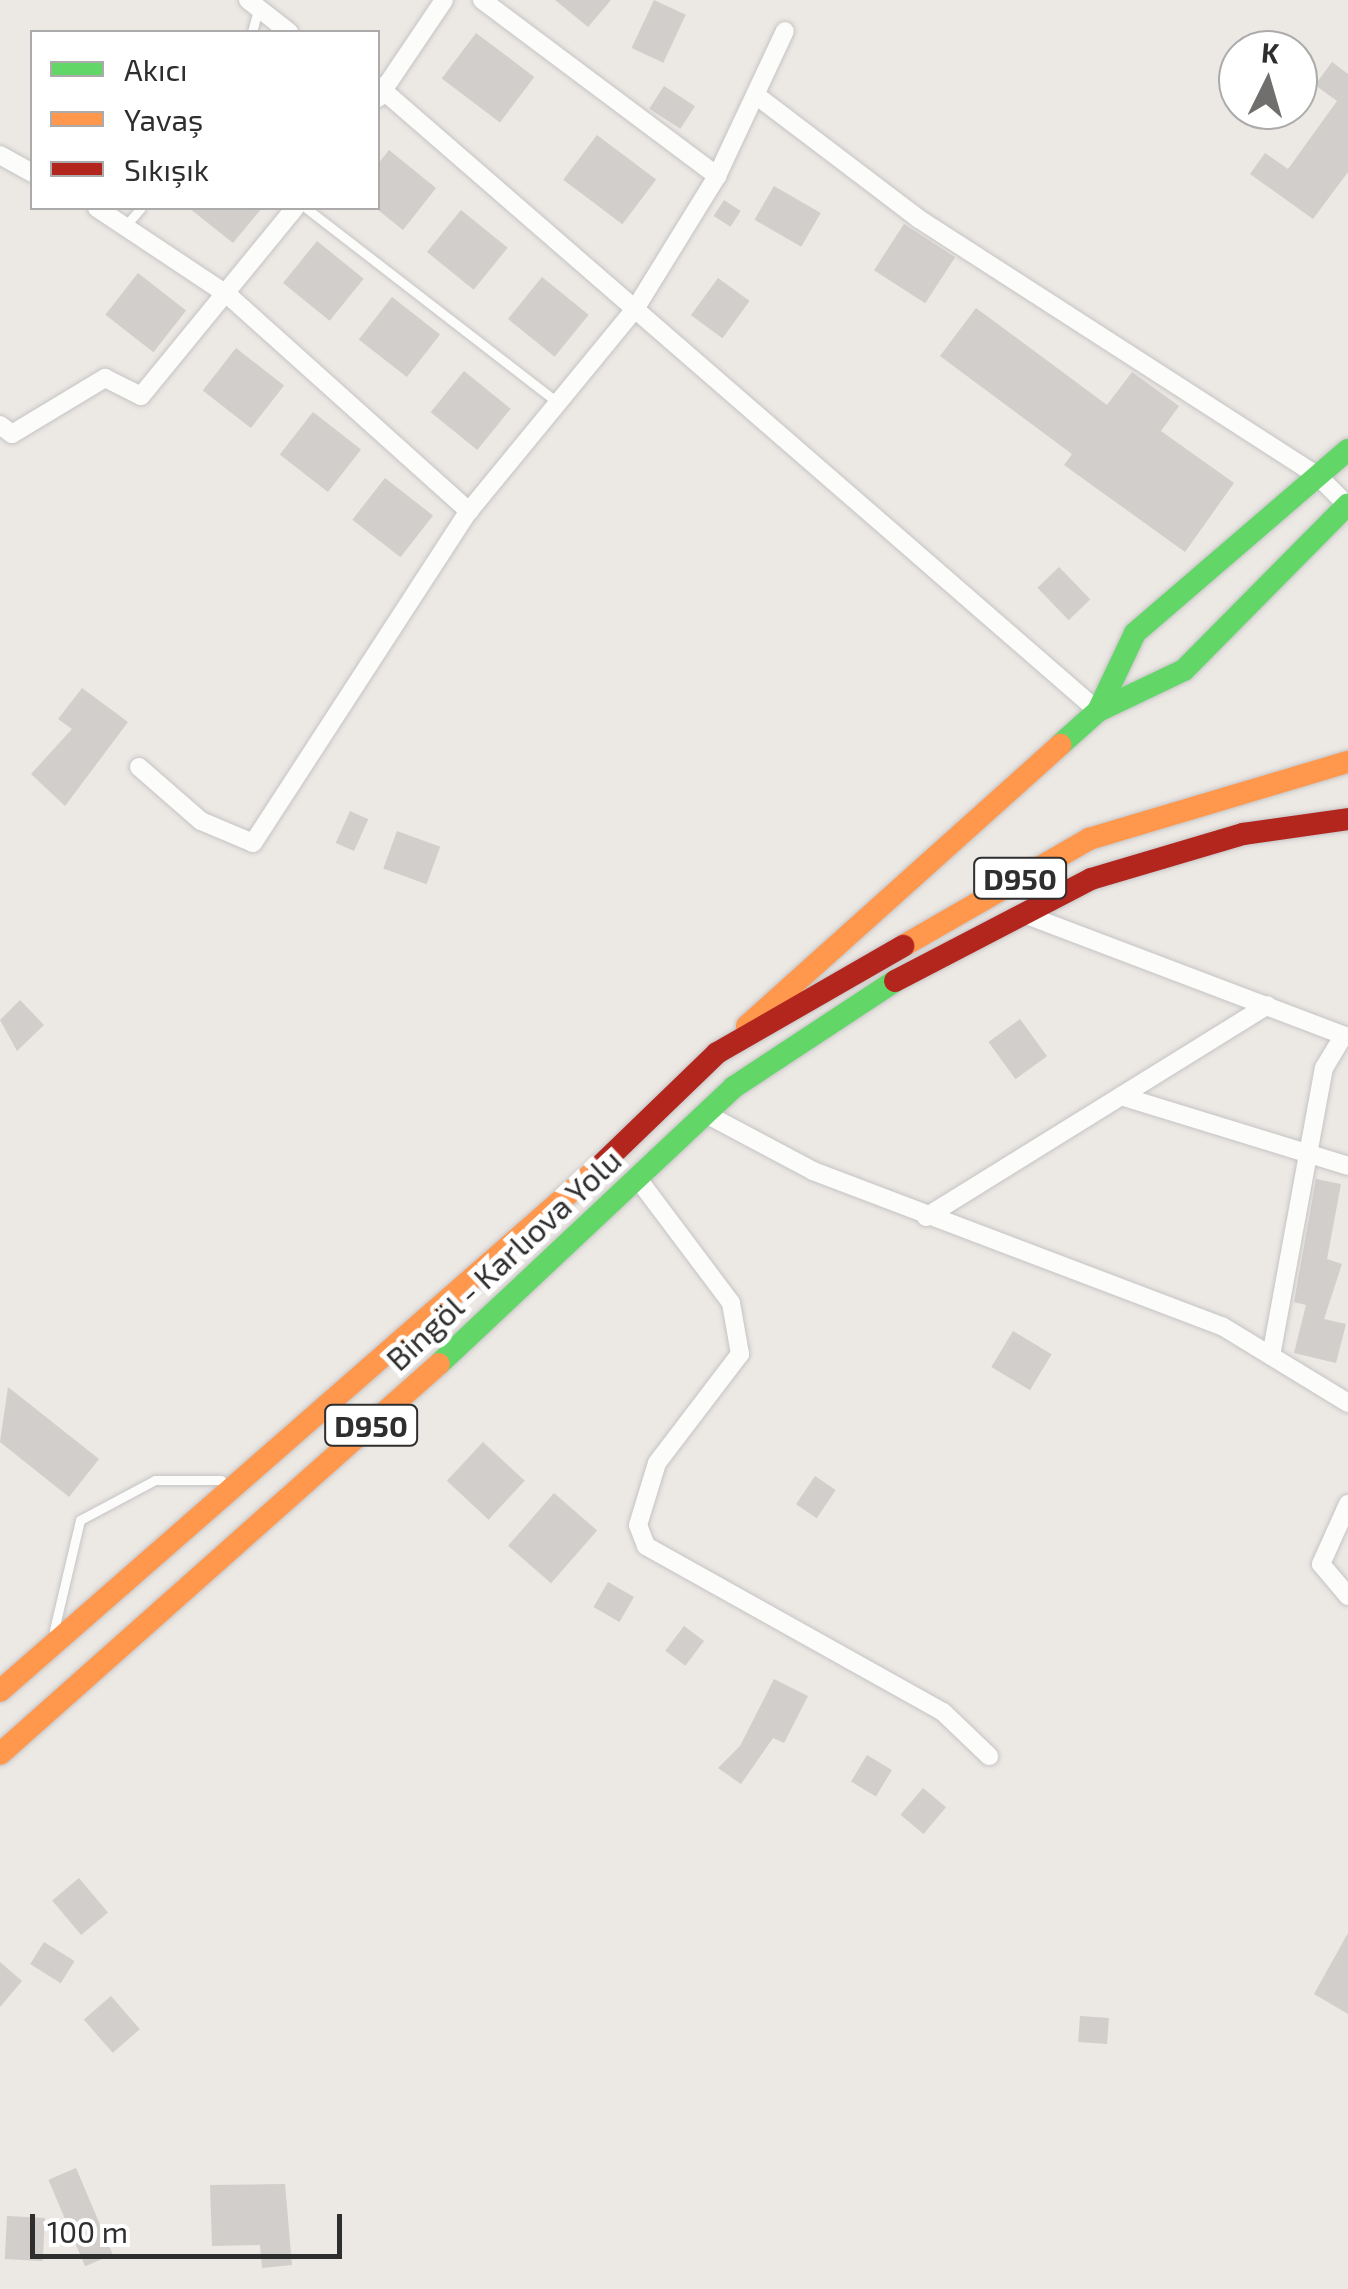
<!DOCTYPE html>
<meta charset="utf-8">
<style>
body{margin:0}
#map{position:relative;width:1348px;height:2289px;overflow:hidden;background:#ece8e4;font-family:"Exo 2",sans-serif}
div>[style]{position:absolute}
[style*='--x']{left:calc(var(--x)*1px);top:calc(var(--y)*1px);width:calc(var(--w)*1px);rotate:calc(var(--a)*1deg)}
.building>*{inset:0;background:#d1cecb;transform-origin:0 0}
.roads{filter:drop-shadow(0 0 2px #c5c4c5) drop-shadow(0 0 2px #c5c4c5)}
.lane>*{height:9px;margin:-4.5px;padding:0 4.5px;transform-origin:4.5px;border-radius:4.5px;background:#fcfcfb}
.street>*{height:18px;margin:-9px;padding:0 9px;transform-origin:9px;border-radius:9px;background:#fcfcfb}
.fast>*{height:22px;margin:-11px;padding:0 11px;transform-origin:11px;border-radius:11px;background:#63d668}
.slow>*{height:22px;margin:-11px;padding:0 11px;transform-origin:11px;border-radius:11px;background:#ff974d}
.jam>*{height:22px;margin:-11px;padding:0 11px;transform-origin:11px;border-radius:11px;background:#b3261e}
span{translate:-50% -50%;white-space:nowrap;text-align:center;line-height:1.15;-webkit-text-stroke:10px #fff;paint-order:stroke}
.shield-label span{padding:2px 8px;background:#fff;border:2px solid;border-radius:8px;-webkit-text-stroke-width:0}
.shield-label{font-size:30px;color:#2e2e2e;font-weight:700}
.street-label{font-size:32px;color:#2e2e2e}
.legend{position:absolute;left:30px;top:30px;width:350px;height:180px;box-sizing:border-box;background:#fff;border:2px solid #ababab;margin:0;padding:12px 18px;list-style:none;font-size:30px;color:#2e2e2e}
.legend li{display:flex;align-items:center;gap:20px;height:50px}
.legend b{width:50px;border:2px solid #ababab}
.north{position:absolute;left:1218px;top:30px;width:100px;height:100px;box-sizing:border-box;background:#fff;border:2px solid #ababab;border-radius:50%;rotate:5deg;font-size:28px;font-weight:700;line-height:40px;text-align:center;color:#2e2e2e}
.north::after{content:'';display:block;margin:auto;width:35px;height:45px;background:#706f6e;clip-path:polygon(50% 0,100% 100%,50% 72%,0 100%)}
.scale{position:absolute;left:30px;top:2214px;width:312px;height:45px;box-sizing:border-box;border:5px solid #2e2e2e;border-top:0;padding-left:12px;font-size:30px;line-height:35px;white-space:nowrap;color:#2e2e2e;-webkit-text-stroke:8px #fff;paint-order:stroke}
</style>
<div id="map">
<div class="building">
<div style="clip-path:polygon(555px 0,611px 0,588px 27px)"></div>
<div style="left:654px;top:0;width:35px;height:53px;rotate:25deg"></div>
<div style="left:476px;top:33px;width:73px;height:57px;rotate:37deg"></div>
<div style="clip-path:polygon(1332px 62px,1348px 74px,1348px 172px,1313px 219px,1250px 174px,1265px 153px,1288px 169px,1337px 101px,1315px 85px)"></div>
<div style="left:664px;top:86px;width:37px;height:27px;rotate:33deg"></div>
<div style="left:597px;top:135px;width:74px;height:56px;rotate:37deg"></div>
<div style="clip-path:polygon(389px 150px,436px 188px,403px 230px,378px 210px,378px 164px)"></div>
<div style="left:774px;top:186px;width:54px;height:39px;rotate:30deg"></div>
<div style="left:724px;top:200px;width:20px;height:19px;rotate:33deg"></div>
<div style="clip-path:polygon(189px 208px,262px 208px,233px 243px)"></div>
<div style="left:461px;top:210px;width:60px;height:54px;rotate:39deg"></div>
<div style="left:904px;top:224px;width:61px;height:55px;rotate:33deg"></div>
<div style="left:317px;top:241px;width:60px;height:54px;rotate:39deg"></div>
<div style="left:138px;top:273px;width:61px;height:53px;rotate:38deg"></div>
<div style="left:542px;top:277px;width:60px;height:54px;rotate:39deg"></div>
<div style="left:718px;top:278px;width:39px;height:46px;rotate:36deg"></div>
<div style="left:392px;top:297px;width:61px;height:54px;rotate:38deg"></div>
<div style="clip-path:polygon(976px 308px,1107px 405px,1132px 372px,1179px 406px,1161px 431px,1234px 483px,1185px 552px,1064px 465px,1072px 454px,940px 356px)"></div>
<div style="left:236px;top:348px;width:61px;height:54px;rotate:38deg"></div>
<div style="left:464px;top:371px;width:60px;height:53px;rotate:39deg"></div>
<div style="left:313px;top:412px;width:61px;height:54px;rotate:38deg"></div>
<div style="left:385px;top:478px;width:61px;height:53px;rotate:38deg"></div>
<div style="left:1059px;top:567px;width:45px;height:30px;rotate:46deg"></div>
<div style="clip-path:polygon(82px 688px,128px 722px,65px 806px,31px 774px,72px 729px,58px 719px)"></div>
<div style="left:350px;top:811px;width:20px;height:35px;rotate:24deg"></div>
<div style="left:397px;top:831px;width:46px;height:40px;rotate:20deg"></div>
<div style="clip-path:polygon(20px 1000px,44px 1025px,17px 1051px,0 1020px)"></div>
<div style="left:1020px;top:1019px;width:46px;height:39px;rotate:54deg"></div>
<div style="clip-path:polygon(1316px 1179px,1341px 1184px,1327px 1259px,1342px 1264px,1324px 1319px,1346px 1324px,1336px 1363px,1294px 1353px,1306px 1305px,1294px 1302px)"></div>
<div style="left:1013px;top:1331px;width:45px;height:42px;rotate:31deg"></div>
<div style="clip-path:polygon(8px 1387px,99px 1459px,69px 1497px,0 1442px)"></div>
<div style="left:483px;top:1442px;width:57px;height:53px;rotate:43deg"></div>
<div style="left:815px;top:1476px;width:25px;height:34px;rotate:34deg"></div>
<div style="left:554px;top:1493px;width:57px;height:70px;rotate:41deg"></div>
<div style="left:608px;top:1582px;width:30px;height:29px;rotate:30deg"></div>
<div style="left:684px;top:1626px;width:25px;height:31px;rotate:37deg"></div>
<div style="clip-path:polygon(774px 1679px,808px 1696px,784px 1743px,773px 1738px,741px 1784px,718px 1768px,740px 1746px)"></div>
<div style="left:867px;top:1755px;width:29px;height:31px;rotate:31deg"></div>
<div style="left:923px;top:1788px;width:30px;height:35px;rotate:40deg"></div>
<div style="left:79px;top:1878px;width:45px;height:35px;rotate:50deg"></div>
<div style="clip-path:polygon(1348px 1933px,1348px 2014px,1314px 1994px)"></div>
<div style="left:44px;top:1942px;width:36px;height:26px;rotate:32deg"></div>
<div style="clip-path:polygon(0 1962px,22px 1981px,0 2007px)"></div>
<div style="left:111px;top:1996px;width:44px;height:36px;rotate:49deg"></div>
<div style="left:1080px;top:2016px;width:29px;height:26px;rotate:4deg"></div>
<div style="left:76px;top:2168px;width:94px;height:30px;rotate:67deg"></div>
<div style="clip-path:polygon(285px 2184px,292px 2265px,262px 2268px,260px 2245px,212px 2246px,210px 2185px)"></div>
<div style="left:7px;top:2216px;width:38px;height:43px;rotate:3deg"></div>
</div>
<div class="roads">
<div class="lane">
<div style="--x:252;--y:32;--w:20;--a:-75"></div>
<div style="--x:306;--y:208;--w:317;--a:37.7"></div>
<div style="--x:127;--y:224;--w:21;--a:-49"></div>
<div style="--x:54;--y:1630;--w:113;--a:-76.7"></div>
<div style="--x:80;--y:1520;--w:85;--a:-28.1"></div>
<div style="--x:155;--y:1480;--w:66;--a:0"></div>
</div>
<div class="street">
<div style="--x:248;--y:0;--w:52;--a:38"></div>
<div style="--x:482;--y:0;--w:294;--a:36.8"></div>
<div style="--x:378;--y:86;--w:953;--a:40.96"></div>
<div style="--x:757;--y:96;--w:203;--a:37.2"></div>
<div style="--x:919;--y:219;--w:476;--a:32.8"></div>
<div style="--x:1319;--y:477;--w:40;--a:45"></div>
<div style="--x:378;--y:98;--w:118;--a:-56"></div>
<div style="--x:0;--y:155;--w:37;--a:29"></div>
<div style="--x:97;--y:208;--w:157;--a:33.6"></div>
<div style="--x:228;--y:295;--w:324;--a:41.9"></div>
<div style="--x:0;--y:425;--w:15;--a:37"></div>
<div style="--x:12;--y:434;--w:109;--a:-31.1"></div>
<div style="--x:105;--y:378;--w:40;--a:26.6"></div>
<div style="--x:141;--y:396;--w:243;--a:-50.7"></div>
<div style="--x:139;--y:767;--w:82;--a:41.1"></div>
<div style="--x:201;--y:821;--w:56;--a:22.9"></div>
<div style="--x:253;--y:843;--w:396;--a:-57"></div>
<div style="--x:469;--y:511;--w:261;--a:-50.6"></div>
<div style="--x:635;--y:309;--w:156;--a:-58.3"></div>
<div style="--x:717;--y:176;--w:160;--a:-64.9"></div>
<div style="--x:1024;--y:914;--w:347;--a:20.8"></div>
<div style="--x:1121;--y:1096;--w:238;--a:17.1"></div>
<div style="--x:706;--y:1114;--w:121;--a:28"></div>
<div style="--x:813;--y:1171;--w:437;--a:20.8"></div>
<div style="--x:1222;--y:1326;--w:148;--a:31.4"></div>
<div style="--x:638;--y:1179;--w:155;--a:53.1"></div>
<div style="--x:731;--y:1303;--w:52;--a:80"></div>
<div style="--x:740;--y:1354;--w:137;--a:127.3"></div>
<div style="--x:657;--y:1463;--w:65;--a:107"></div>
<div style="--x:638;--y:1525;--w:22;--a:69"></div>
<div style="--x:646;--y:1546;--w:340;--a:29.2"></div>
<div style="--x:943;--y:1712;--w:64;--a:43.7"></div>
<div style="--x:926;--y:1217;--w:402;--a:-31.8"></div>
<div style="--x:1271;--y:1356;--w:293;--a:-79.6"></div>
<div style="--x:1324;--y:1068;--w:37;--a:-59"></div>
<div style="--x:1348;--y:1504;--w:66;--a:114.2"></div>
<div style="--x:1321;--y:1564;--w:42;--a:49.8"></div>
</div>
<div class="fast">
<div style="--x:1098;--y:711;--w:86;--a:-64.6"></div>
<div style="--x:1135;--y:633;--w:281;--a:-40.7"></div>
<div style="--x:1060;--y:745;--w:51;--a:-41.8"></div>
<div style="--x:1098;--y:711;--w:95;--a:-25.5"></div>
<div style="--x:1184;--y:670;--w:233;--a:-45.3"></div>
<div style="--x:439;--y:1364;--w:405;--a:-43.2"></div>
<div style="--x:734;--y:1087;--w:193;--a:-33.4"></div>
</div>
<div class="slow">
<div style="--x:903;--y:946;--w:215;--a:-29.9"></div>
<div style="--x:1089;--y:839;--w:270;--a:-16.6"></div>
<div style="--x:747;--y:1026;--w:421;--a:-41.9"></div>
<div style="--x:0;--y:1691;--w:794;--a:-41.17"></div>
<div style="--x:0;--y:1754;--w:587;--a:-41.62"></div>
</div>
<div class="jam">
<div style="--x:895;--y:981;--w:221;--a:-27.5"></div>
<div style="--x:1091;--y:879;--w:159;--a:-16.5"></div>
<div style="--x:1243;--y:834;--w:106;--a:-8.1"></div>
<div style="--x:598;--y:1168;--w:165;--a:-44"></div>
<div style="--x:717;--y:1053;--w:215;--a:-29.9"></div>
</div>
</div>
<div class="shield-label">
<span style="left:1020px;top:878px">D950</span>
<span style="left:371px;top:1425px">D950</span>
</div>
<div class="street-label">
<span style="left:503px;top:1259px;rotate:-43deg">Bingöl - Karlıova Yolu</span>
</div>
<ul class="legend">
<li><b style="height:12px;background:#63d668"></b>Akıcı</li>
<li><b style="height:12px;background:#ff974d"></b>Yavaş</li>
<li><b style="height:12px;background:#b3261e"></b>Sıkışık</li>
</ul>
<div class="north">K</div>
<div class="scale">100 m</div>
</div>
